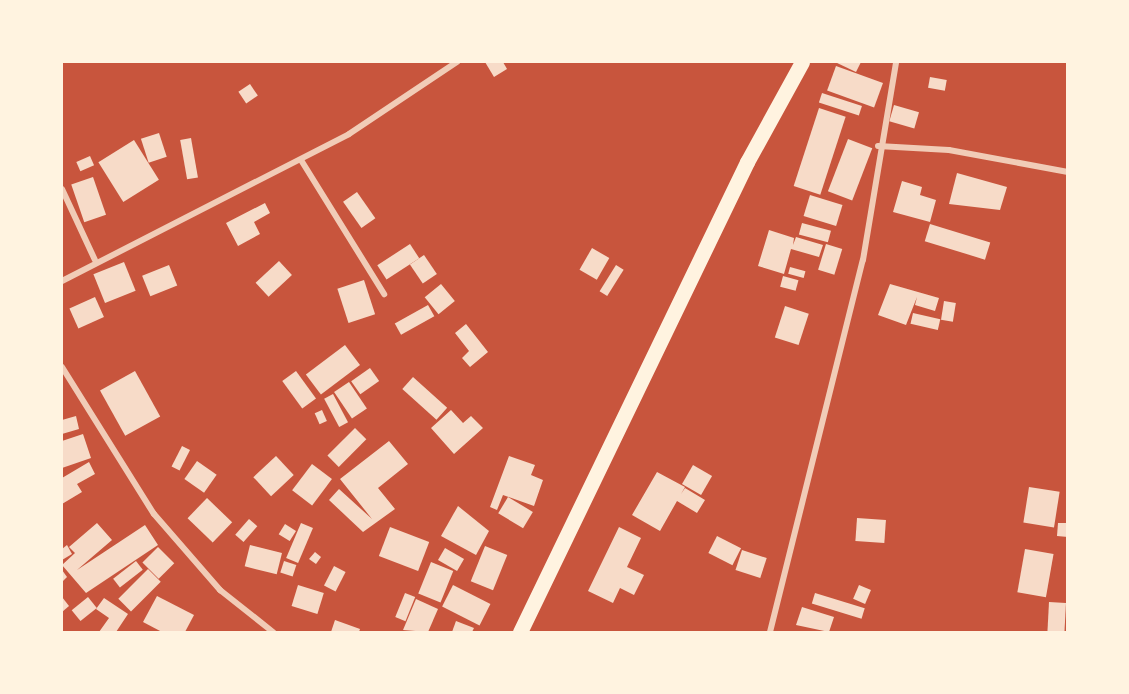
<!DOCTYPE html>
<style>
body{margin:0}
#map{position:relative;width:1129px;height:694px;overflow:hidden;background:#c8553d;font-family:"Noto Sans",sans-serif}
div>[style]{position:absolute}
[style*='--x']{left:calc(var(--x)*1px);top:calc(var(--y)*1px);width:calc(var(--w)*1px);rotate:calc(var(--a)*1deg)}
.building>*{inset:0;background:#f7dbc8;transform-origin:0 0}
.minor>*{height:6px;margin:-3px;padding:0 3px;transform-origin:3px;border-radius:3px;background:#f1ccb7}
.primary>*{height:15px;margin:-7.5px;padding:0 7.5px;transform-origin:7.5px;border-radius:7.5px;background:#fff3e0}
span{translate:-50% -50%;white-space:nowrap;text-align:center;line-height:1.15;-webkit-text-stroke:6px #fff3e0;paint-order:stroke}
.frame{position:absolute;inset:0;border:63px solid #fff3e0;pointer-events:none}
</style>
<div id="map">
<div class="building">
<div style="clip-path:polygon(485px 62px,503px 62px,507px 69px,494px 77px)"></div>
<div style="clip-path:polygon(835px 62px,861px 62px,856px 72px)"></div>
<div style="left:836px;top:66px;width:50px;height:26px;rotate:20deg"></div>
<div style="left:930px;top:77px;width:17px;height:11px;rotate:10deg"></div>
<div style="left:250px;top:84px;width:14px;height:14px;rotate:56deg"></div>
<div style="left:822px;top:93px;width:42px;height:10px;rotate:18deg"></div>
<div style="left:894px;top:105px;width:26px;height:17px;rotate:16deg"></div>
<div style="left:819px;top:108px;width:28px;height:82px;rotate:18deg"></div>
<div style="left:159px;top:133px;width:25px;height:19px;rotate:72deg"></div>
<div style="left:191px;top:138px;width:40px;height:11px;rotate:80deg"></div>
<div style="left:848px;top:139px;width:26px;height:56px;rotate:21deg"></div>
<div style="left:134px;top:140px;width:47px;height:42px;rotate:58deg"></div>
<div style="left:90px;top:156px;width:10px;height:15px;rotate:66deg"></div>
<div style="clip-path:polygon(957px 173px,1007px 187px,1000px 210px,949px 204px)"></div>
<div style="left:93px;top:177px;width:40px;height:23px;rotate:71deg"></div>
<div style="clip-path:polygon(902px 181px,922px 187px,920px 195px,936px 200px,930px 222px,893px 212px)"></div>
<div style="left:357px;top:192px;width:32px;height:17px;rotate:55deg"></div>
<div style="left:810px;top:195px;width:34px;height:22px;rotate:17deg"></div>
<div style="clip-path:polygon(265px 203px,270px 213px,254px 222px,260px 234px,238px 246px,226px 223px)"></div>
<div style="left:802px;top:223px;width:30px;height:12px;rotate:15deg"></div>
<div style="left:930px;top:224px;width:63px;height:18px;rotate:17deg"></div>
<div style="clip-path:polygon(769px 230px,794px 238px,793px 245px,796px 237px,823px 245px,819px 257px,791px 249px,784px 274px,758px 266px)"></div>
<div style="left:410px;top:244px;width:17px;height:39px;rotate:57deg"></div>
<div style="left:826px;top:244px;width:17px;height:27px;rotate:17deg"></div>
<div style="left:592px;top:248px;width:20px;height:25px;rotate:30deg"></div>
<div style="left:424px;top:255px;width:23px;height:17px;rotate:56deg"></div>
<div style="left:279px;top:261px;width:19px;height:32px;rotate:47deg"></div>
<div style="left:124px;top:262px;width:31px;height:33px;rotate:68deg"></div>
<div style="left:169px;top:265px;width:22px;height:29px;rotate:68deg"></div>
<div style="left:616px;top:265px;width:9px;height:31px;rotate:32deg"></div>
<div style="left:790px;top:267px;width:16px;height:7px;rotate:15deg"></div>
<div style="left:783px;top:276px;width:16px;height:11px;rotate:15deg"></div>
<div style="left:364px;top:280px;width:36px;height:28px;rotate:72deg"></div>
<div style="left:441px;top:284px;width:22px;height:21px;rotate:51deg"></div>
<div style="clip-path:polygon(890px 284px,939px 298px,935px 311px,915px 305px,917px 297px,906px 325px,878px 315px)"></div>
<div style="left:95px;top:297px;width:22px;height:28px;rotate:66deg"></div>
<div style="left:944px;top:301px;width:12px;height:19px;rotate:9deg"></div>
<div style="left:428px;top:305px;width:13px;height:38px;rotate:61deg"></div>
<div style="left:785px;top:306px;width:25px;height:33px;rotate:18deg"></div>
<div style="left:913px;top:313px;width:28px;height:11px;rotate:13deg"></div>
<div style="clip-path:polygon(466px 324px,488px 352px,470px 367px,462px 358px,469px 351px,455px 333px)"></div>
<div style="left:345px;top:345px;width:25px;height:49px;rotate:53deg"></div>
<div style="left:370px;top:368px;width:16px;height:23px;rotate:55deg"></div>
<div style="left:135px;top:371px;width:52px;height:40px;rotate:61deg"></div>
<div style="left:296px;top:371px;width:34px;height:17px;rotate:54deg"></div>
<div style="left:413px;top:377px;width:46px;height:16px;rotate:42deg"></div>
<div style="left:349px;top:382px;width:32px;height:18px;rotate:56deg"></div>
<div style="left:333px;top:394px;width:32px;height:10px;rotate:62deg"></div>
<div style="left:322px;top:410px;width:12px;height:8px;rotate:66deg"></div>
<div style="clip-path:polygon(451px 410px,463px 423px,471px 416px,483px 428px,454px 454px,431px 428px)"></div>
<div style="clip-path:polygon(76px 416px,79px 429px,62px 434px,62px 420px)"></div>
<div style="left:355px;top:428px;width:16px;height:39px;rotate:45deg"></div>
<div style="clip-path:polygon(83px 434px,91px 458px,62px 468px,62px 441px)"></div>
<div style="clip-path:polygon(389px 441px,408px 464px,378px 488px,395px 509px,363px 532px,329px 500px,339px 489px,372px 519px,340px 479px)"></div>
<div style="left:182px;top:446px;width:9px;height:23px;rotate:27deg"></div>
<div style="left:276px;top:456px;width:26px;height:31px;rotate:47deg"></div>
<div style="clip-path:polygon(509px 456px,535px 465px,531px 475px,543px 480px,534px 506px,503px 495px,497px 510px,490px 507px)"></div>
<div style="left:197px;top:461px;width:24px;height:22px;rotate:35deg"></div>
<div style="clip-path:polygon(89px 462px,95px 474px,77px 484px,82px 492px,62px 504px,62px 478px)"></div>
<div style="left:312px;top:464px;width:25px;height:33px;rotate:37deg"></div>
<div style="left:693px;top:465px;width:22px;height:22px;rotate:30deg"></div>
<div style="clip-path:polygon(657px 472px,685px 487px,681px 494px,685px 488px,705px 500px,697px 513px,677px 501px,660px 531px,632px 515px)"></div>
<div style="left:1029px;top:487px;width:31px;height:36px;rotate:9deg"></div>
<div style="left:508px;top:497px;width:29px;height:19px;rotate:31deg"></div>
<div style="left:207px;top:498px;width:35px;height:28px;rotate:44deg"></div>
<div style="clip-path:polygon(458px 506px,489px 531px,476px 555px,441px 536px)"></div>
<div style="left:857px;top:518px;width:29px;height:23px;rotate:4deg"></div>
<div style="left:249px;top:519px;width:11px;height:21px;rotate:41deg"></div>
<div style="clip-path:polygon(97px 523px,112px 540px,77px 570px,145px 525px,158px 545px,86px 593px,62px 565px,75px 553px,69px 547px)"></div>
<div style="left:301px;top:523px;width:13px;height:38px;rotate:23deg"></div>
<div style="clip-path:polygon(1058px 523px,1068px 523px,1068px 537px,1057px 536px)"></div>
<div style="left:285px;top:524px;width:13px;height:12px;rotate:32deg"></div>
<div style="left:390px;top:527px;width:42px;height:31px;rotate:21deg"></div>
<div style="clip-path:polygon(619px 527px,641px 538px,627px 567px,644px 575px,634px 595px,620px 588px,613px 603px,588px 591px)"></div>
<div style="left:717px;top:536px;width:27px;height:19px;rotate:27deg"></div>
<div style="clip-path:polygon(67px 545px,72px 554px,62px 560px,62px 549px)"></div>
<div style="left:250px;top:545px;width:33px;height:22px;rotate:14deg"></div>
<div style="left:485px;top:546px;width:24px;height:38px;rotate:22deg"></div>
<div style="left:158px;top:547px;width:23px;height:22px;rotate:45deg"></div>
<div style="left:445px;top:548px;width:22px;height:14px;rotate:30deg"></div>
<div style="left:1025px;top:549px;width:29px;height:44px;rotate:10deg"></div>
<div style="left:742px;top:550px;width:26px;height:21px;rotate:18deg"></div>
<div style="clip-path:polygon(315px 552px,321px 557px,316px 564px,309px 559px)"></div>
<div style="left:136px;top:561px;width:11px;height:29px;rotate:52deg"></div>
<div style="left:284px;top:561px;width:13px;height:12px;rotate:18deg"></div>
<div style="left:431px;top:562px;width:24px;height:34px;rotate:22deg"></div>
<div style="left:334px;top:566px;width:13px;height:22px;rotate:27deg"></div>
<div style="left:148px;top:569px;width:18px;height:42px;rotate:45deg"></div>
<div style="clip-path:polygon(62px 570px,67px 577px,62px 582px)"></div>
<div style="left:298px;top:585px;width:27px;height:22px;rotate:17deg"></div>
<div style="left:453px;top:585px;width:42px;height:24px;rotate:27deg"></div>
<div style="left:859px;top:585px;width:13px;height:15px;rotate:23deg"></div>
<div style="left:405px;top:593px;width:11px;height:26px;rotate:22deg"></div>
<div style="left:815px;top:593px;width:52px;height:11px;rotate:17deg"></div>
<div style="clip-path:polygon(157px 596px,194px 615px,185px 632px,162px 632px,143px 622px)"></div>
<div style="clip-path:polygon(62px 597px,69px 606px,62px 612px)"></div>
<div style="left:88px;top:597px;width:14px;height:21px;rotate:51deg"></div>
<div style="clip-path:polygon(104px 598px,128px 614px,116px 632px,99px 632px,109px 618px,96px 609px)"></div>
<div style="clip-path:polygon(416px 599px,438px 609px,428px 632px,403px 630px)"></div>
<div style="left:1049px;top:602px;width:17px;height:30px;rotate:3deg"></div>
<div style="clip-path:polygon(802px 607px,834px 617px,829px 632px,796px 625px)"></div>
<div style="clip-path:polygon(335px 620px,360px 629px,359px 632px,331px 632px)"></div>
<div style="clip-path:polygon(456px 621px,474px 628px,472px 632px,452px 632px)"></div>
</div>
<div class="minor">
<div style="--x:878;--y:146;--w:71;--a:3.2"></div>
<div style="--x:949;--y:150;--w:121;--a:10.5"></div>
<div style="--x:301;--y:160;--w:158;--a:58.2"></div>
<div style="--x:62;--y:189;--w:78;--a:65.1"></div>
<div style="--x:62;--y:281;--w:322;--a:-27.1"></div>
<div style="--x:349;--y:134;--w:130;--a:-33.7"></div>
<div style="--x:62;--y:367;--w:173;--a:58"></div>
<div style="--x:154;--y:514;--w:101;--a:49"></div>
<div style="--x:220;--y:590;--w:68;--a:38.4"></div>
<div style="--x:770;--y:632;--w:383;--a:-76"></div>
<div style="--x:863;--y:260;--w:201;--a:-80.5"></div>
</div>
<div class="primary">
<div style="--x:520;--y:632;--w:522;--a:-64.22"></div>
<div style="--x:747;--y:162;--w:114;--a:-61.2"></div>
</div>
<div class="frame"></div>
</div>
